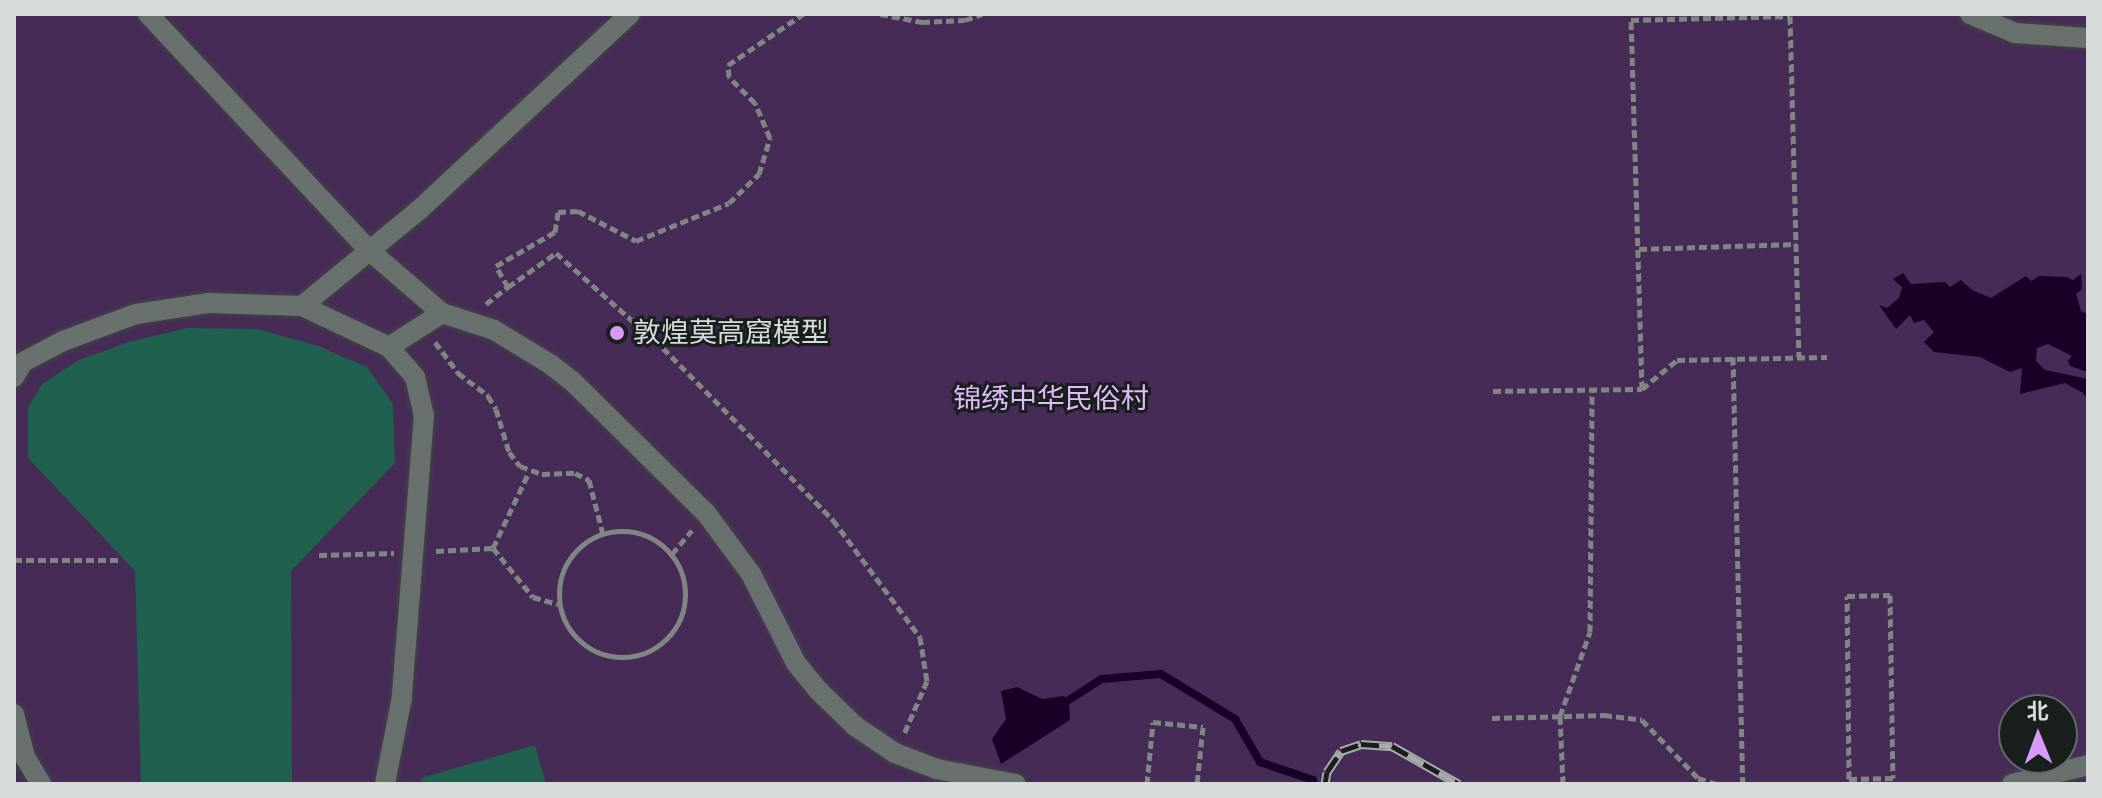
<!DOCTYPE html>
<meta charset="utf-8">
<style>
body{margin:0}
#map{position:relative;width:2102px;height:798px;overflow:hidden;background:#222926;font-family:Helvetica,"Noto Sans SC",sans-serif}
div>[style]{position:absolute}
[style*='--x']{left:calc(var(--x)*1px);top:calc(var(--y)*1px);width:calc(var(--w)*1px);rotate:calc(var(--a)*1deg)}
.green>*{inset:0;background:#472b57}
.water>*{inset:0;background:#190027}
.stream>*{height:8px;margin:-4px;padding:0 4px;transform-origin:4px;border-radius:4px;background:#190027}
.building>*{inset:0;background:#20604f}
.path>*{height:5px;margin-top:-2.5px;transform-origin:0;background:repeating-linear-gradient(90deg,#808684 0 8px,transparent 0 12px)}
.path>.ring{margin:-2.5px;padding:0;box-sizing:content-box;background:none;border:5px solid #808684;border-radius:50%}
.roads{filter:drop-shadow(0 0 2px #404644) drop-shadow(0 0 2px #404644)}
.pedestrian>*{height:20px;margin:-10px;padding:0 10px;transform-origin:10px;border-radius:10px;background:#69716e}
.rail>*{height:9px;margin-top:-4.5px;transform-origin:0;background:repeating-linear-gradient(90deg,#181f1d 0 18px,#a6aba9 0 36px);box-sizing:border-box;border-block:2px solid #a6aba9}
.dots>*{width:22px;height:22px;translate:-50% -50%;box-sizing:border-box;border:4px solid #181f1d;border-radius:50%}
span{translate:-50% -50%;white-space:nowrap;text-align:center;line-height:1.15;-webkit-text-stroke:6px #181f1d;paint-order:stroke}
.poi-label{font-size:28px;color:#d7dbda}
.left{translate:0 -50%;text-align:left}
.park-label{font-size:28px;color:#e1baf9}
.frame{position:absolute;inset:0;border:16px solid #d7dbda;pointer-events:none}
.north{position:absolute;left:1998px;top:694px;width:80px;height:80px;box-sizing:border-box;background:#181f1d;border:2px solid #646a69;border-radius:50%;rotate:359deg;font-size:22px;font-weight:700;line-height:32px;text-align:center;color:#d7dbda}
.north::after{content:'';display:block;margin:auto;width:28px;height:36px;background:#d69bf9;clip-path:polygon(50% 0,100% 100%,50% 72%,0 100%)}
</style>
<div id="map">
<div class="green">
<div style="clip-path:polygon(evenodd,14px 14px,2088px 14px,2088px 784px,14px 784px,14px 14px,2014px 710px,2062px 710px,2062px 758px,2014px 758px,2014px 710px)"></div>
</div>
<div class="water">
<div style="clip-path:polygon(1903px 273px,1911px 284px,1945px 282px,1950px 287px,1961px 280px,1972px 290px,1991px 298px,2026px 276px,2031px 281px,2039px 276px,2067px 277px,2073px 280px,2081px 274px,2082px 289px,2076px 294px,2081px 311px,2088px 314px,2088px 372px,2070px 366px,2068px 361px,2072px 356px,2048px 344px,2037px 348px,2036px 361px,2045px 370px,2088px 379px,2088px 400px,2083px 393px,2065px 383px,2020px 394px,2022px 368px,2010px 372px,1980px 357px,1934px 352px,1924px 342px,1934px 332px,1924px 320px,1914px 323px,1910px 315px,1896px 329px,1879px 305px,1887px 308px,1899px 298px,1902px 287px,1893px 279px)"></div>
<div style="clip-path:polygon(1017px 687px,1042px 699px,1064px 696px,1069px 700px,1070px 720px,1001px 764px,992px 739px,1006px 719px,1001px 691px)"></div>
</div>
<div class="stream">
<div style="--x:1069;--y:700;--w:38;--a:-33"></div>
<div style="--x:1101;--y:679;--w:60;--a:-4.8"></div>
<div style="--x:1161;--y:674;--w:87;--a:31.3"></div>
<div style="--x:1235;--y:719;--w:50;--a:59.8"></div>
<div style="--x:1260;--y:762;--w:56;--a:18.8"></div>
<div style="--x:1313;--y:780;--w:4;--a:76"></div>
</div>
<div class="building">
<div style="clip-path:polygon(187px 328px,257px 329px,318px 346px,367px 367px,393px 404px,395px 463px,291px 571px,292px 784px,141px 784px,135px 571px,28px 458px,28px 408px,42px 384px,79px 360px,129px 342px)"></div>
<div style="clip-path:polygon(535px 745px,546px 784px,422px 784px,421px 778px)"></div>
</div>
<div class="path">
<div style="--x:880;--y:14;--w:43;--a:10.8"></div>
<div style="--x:922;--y:22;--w:43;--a:-2.7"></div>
<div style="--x:965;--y:20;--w:18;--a:-19"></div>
<div style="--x:1639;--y:249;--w:157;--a:-1.8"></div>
<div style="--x:508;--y:287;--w:59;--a:-35.3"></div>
<div style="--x:556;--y:253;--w:143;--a:41.6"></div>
<div style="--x:663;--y:348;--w:242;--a:45.3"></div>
<div style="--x:833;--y:520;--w:146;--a:53.4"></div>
<div style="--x:920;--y:637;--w:45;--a:81"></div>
<div style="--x:927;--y:681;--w:58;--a:113.5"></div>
<div style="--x:486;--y:304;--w:28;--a:-38"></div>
<div style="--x:508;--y:287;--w:24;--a:-120"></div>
<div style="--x:496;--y:266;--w:68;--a:-30"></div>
<div style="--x:555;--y:232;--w:20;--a:-81"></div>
<div style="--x:558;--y:212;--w:20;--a:-3"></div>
<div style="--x:578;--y:211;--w:65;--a:27.3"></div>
<div style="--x:636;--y:241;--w:100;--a:-22.2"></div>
<div style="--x:729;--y:203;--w:42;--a:-44"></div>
<div style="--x:759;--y:174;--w:38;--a:-73"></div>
<div style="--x:770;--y:138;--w:38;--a:-113"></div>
<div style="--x:755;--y:103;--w:37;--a:-135"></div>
<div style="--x:729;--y:77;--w:12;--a:-95"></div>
<div style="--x:728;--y:65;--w:91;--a:-34.2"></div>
<div style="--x:435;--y:342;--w:39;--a:53"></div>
<div style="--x:458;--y:373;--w:38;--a:37"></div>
<div style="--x:488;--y:396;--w:15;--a:58"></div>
<div style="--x:496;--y:409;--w:45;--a:73.2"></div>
<div style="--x:509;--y:452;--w:18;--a:52"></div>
<div style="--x:520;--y:466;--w:23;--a:20"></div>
<div style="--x:542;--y:474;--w:33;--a:-2"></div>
<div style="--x:575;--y:473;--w:16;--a:27"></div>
<div style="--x:589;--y:480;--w:56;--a:75.5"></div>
<div style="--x:1733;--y:357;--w:427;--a:88.7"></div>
<div style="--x:1642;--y:389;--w:369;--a:-91.7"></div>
<div style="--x:1631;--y:20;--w:159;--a:-1.4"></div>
<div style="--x:1790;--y:16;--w:341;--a:88.5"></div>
<div style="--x:1493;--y:391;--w:149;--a:-0.8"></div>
<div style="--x:1642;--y:389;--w:45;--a:-39.6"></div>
<div style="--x:1677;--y:360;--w:150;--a:-1.1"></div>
<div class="ring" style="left:559px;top:531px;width:121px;height:121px"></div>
<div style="--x:493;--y:548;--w:84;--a:-64.7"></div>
<div style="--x:436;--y:551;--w:57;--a:-3"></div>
<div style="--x:493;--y:548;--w:63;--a:50.8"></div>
<div style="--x:533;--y:597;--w:26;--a:16"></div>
<div style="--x:672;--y:554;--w:31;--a:-50"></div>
<div style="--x:319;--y:555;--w:75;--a:-1.5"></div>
<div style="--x:14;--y:560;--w:104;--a:0"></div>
<div style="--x:1890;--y:595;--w:183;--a:89.1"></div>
<div style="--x:1893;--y:778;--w:44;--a:178.7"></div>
<div style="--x:1849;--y:779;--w:183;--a:-90.6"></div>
<div style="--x:1847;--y:596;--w:43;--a:-1.3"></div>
<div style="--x:1492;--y:718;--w:112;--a:-1.5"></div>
<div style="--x:1604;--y:715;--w:38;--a:7"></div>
<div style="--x:1642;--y:720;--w:81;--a:46"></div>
<div style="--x:1698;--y:778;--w:19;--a:18"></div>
<div style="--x:1147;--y:784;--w:62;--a:-84.5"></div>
<div style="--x:1153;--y:722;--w:50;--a:5.7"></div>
<div style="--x:1203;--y:727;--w:57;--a:96"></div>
<div style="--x:1563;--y:784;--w:68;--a:-92.5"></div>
<div style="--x:1560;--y:716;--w:89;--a:-70.3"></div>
<div style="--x:1590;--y:632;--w:241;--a:-89.5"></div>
</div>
<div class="roads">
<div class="pedestrian">
<div style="--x:148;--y:14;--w:326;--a:46.9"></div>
<div style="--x:371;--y:252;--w:94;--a:40.7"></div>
<div style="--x:1970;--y:14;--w:49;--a:22.9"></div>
<div style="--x:2015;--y:33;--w:73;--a:3.9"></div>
<div style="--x:302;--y:306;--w:151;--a:-39.4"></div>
<div style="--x:419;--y:210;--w:288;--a:-42.9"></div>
<div style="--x:389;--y:347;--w:63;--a:-32.7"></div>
<div style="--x:442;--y:313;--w:55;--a:18.1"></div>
<div style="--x:494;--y:330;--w:66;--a:31.3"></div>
<div style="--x:550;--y:364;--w:28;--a:38"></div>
<div style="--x:572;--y:381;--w:188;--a:44.6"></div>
<div style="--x:706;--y:513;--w:76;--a:53.6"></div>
<div style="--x:751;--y:574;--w:100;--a:63.2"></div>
<div style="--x:796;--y:663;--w:36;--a:51"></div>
<div style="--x:819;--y:691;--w:50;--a:44.2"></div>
<div style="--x:855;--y:726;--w:48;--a:34"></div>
<div style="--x:895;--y:753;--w:45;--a:20.9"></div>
<div style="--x:937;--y:769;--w:80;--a:10.8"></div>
<div style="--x:14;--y:377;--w:17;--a:-59"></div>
<div style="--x:23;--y:362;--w:45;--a:-27.7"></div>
<div style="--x:63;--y:341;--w:78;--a:-20.3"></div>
<div style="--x:136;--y:314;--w:74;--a:-8.6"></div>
<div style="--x:209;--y:303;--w:93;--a:1.8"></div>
<div style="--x:302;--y:306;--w:96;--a:25.2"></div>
<div style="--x:389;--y:347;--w:40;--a:49"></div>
<div style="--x:415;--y:377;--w:39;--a:77"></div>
<div style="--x:424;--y:415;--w:283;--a:94.5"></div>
<div style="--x:402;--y:697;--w:89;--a:101.1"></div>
<div style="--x:14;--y:714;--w:44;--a:75.7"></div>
<div style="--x:25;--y:757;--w:31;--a:59"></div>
<div style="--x:2012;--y:784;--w:78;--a:-14"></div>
</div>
</div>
<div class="rail">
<div style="--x:1325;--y:784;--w:12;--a:-81"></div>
<div style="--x:1327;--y:772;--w:25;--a:-56"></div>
<div style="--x:1341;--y:751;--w:21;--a:-19"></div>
<div style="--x:1361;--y:744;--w:31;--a:4"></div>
<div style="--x:1392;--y:746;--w:77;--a:29.6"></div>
</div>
<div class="dots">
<div style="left:617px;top:333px;background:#d69bf9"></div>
</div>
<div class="poi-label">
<span class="left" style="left:633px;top:333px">敦煌莫高窟模型</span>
</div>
<div class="park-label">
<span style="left:1051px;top:399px">锦绣中华民俗村</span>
</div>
<div class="frame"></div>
<div class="north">北</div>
</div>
